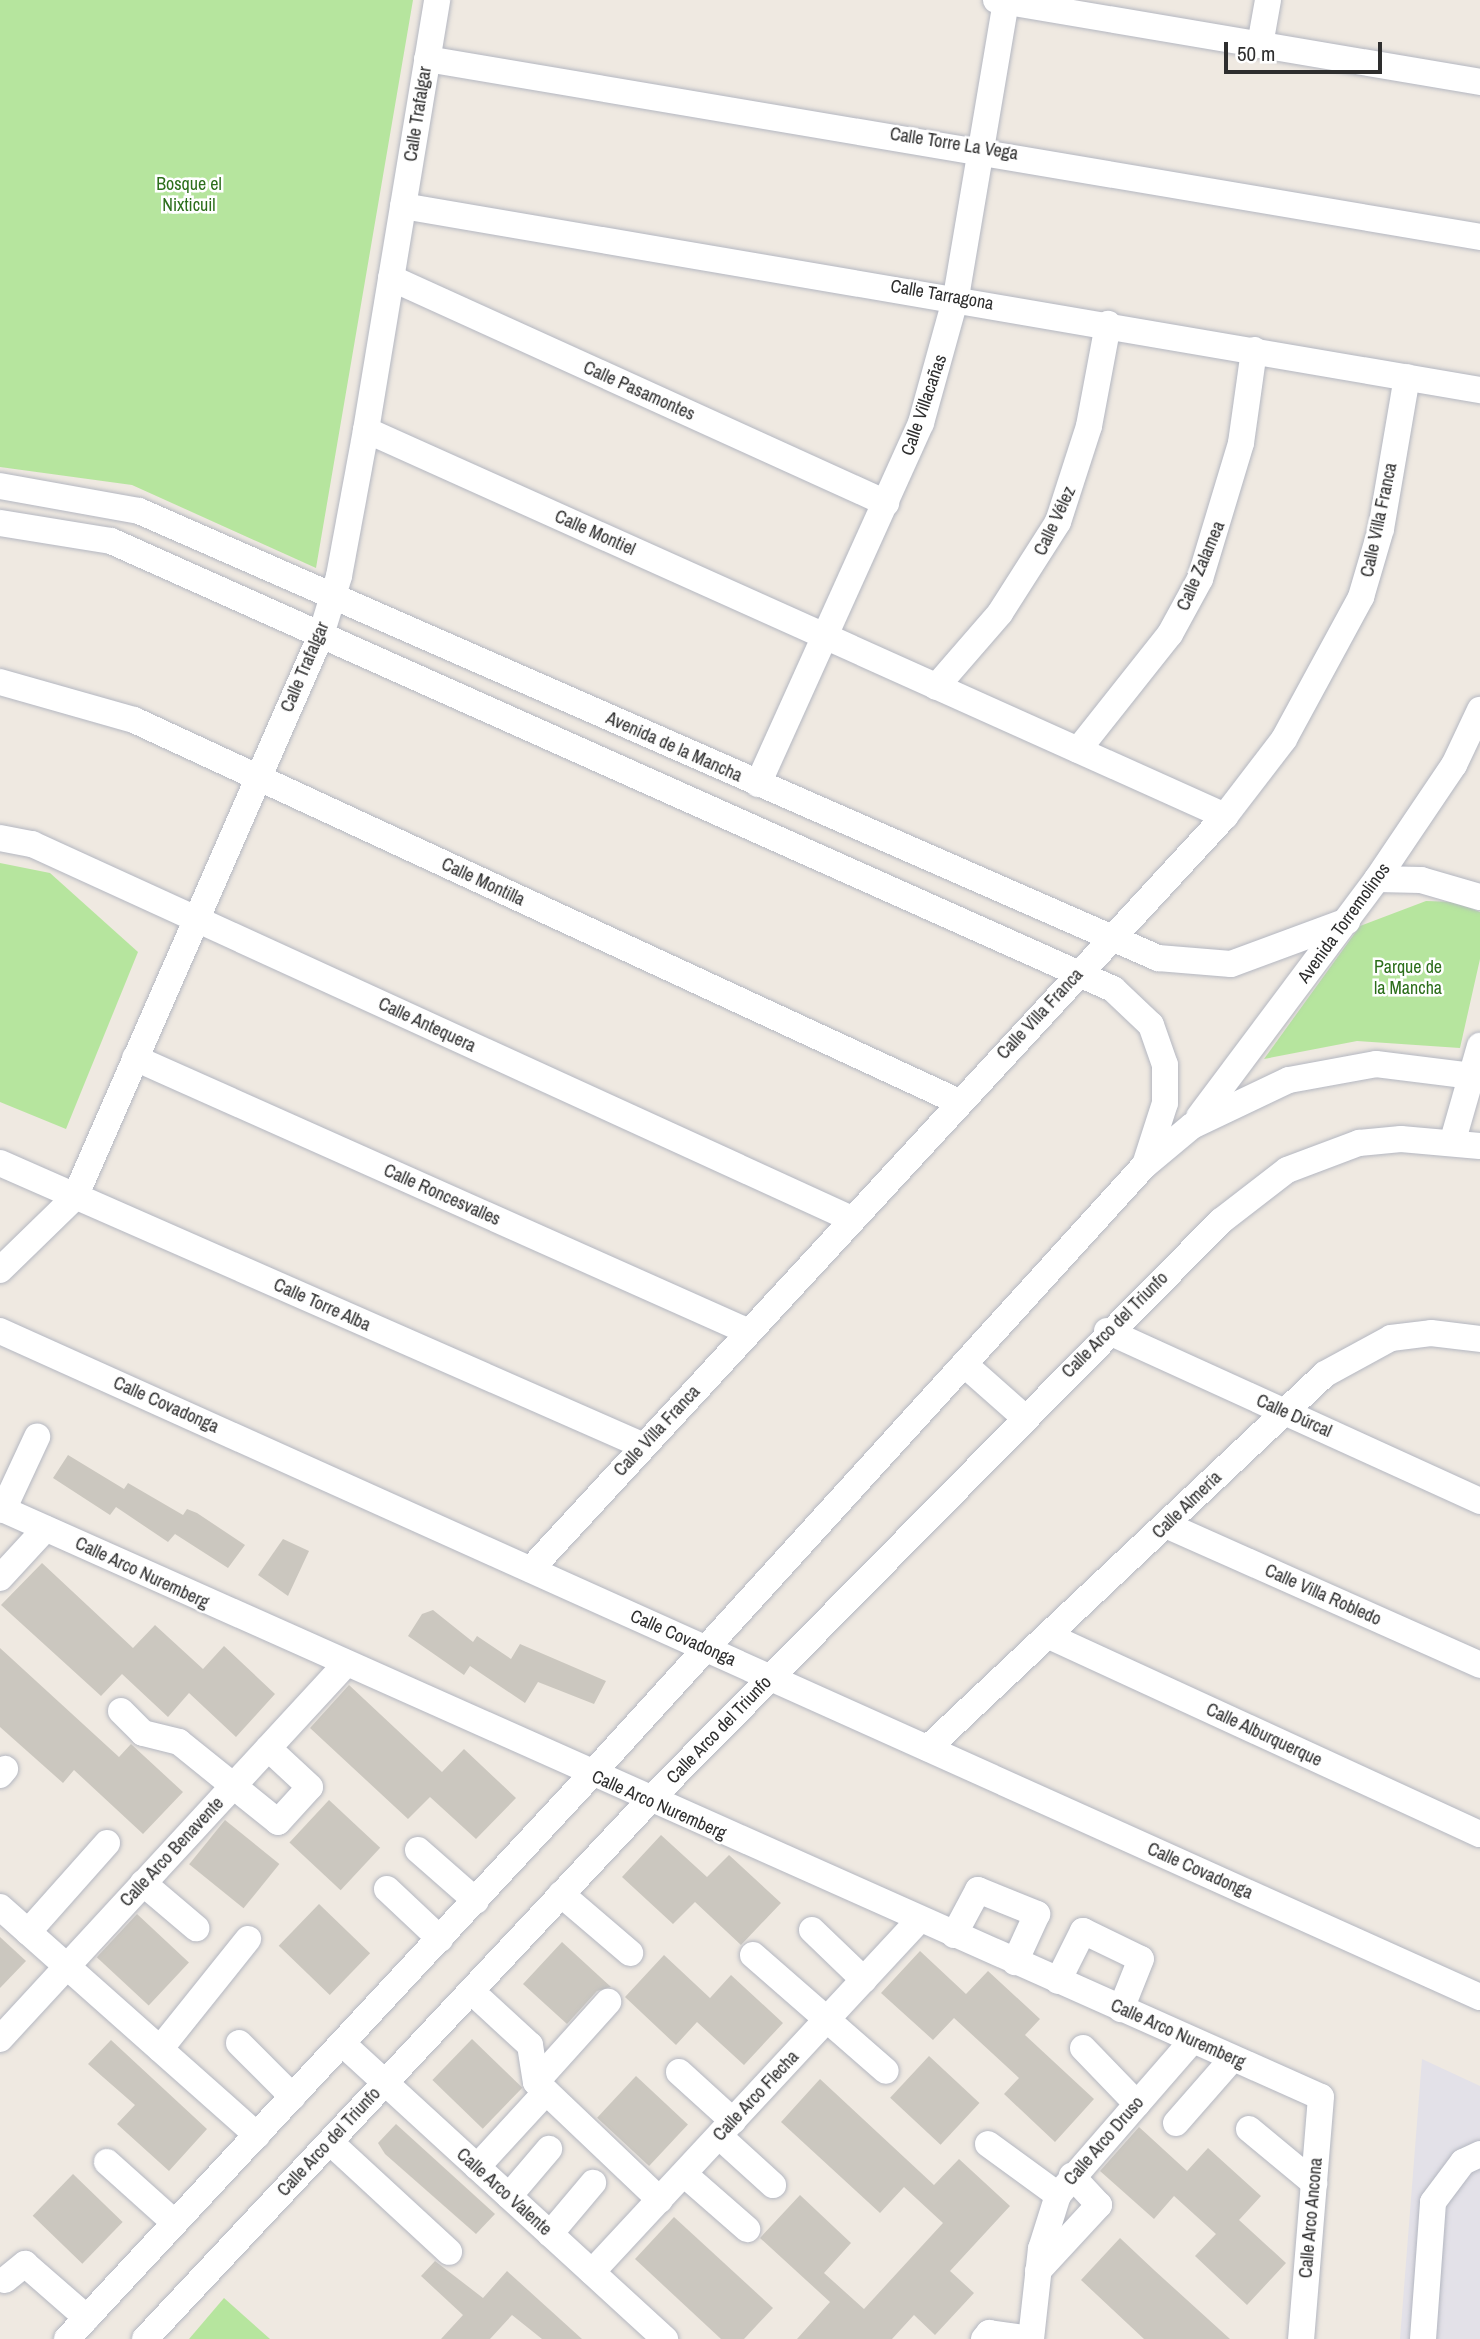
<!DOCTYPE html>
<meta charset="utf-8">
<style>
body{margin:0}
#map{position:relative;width:1480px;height:2339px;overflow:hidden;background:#efe9e1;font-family:"Archivo Narrow",sans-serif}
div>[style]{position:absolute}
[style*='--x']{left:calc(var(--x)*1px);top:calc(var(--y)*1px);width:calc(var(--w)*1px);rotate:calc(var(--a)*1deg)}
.industrial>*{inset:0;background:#e3e1e8}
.green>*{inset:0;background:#b6e59e}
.building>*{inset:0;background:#cbc7bf;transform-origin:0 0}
.roads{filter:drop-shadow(0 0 2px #b4b7c1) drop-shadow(0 0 2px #b4b7c1)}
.minor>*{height:26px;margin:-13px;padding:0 13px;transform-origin:13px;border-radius:13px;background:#fff}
span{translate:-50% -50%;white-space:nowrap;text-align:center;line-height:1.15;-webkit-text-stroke:5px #fff;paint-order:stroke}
.street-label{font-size:18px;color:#2e2e2e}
.park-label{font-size:18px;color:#2c6e1b}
.scale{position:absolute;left:1224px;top:42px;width:158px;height:32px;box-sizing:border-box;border:4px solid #2e2e2e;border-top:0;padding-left:9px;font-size:21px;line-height:24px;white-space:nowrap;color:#2e2e2e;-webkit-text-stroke:5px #fff;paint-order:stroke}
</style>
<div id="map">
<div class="industrial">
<div style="clip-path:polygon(1422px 2059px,1480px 2086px,1480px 2339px,1400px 2339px)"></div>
</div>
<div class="green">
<div style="clip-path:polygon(0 0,413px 0,316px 568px,132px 485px,0 467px)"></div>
<div style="clip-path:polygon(0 863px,50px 873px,138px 952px,66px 1129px,0 1102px)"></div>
<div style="clip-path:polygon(1426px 901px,1455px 902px,1480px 912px,1480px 959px,1460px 1048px,1357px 1041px,1264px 1059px,1360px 926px)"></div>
<div style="clip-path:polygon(224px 2298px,270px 2339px,189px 2339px)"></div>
</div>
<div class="building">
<div style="clip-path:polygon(68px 1455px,124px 1489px,128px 1483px,183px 1515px,187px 1509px,197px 1513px,245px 1545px,228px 1568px,175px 1534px,168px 1542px,116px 1507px,110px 1515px,53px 1478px)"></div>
<div style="clip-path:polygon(283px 1539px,309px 1551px,288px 1596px,258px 1575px)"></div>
<div style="clip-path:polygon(42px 1563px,133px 1648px,155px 1625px,203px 1669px,224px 1646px,275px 1694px,236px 1737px,189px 1693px,168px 1717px,122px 1674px,101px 1696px,1px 1605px)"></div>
<div style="clip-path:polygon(433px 1610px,473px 1642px,477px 1636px,511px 1659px,520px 1644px,606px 1681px,594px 1704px,538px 1682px,525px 1703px,470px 1666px,464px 1675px,408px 1636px,422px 1614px)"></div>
<div style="clip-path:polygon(0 1648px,119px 1757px,131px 1744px,183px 1792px,143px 1834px,74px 1770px,63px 1783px,0 1727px)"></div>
<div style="clip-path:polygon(349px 1685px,442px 1772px,464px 1749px,516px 1798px,476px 1839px,430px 1797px,408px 1819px,310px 1728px)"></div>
<div style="left:329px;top:1800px;width:70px;height:58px;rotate:43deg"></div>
<div style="left:225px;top:1820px;width:70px;height:57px;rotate:39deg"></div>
<div style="clip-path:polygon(661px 1835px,707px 1877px,729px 1855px,781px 1903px,741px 1945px,695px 1902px,673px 1924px,622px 1877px)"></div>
<div style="left:319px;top:1904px;width:71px;height:58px;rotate:44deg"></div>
<div style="left:137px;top:1914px;width:71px;height:59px;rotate:43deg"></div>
<div style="clip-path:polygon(0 1937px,26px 1961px,0 1988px)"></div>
<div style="clip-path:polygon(562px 1942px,611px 1987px,597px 1991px,567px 2024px,523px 1984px)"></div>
<div style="clip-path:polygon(920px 1951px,966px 1994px,988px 1971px,1040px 2019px,1025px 2035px,1094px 2099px,1055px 2142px,1004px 2094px,1019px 2078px,954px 2018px,933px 2040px,881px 1993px)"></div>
<div style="clip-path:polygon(664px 1955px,710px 1998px,731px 1975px,783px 2023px,744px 2065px,697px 2022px,676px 2045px,625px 1997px)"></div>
<div style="left:472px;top:2039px;width:70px;height:57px;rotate:44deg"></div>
<div style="clip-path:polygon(111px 2040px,207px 2129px,169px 2171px,117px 2124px,135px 2105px,88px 2064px)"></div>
<div style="left:929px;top:2056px;width:69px;height:57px;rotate:43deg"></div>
<div style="left:636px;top:2076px;width:71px;height:57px;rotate:43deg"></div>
<div style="clip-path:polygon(820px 2079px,934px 2185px,959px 2159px,1010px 2206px,950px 2271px,974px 2293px,935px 2335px,914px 2315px,892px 2339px,797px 2339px,830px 2302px,760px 2238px,800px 2195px,851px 2243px,824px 2273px,864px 2309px,943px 2223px,904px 2187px,880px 2213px,781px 2122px)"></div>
<div style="clip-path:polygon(396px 2124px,495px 2214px,476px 2234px,385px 2154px,378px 2143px)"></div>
<div style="clip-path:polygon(1139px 2127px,1187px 2171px,1208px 2148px,1261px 2196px,1239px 2220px,1286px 2263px,1247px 2305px,1195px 2256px,1216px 2234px,1174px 2196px,1154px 2219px,1100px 2171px)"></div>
<div style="left:73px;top:2174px;width:69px;height:58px;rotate:44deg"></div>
<div style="clip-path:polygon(674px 2217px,773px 2308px,744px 2339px,721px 2339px,635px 2259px)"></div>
<div style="clip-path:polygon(1120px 2238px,1154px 2270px,1230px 2339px,1144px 2339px,1081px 2280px)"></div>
<div style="clip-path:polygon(435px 2261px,483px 2298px,507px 2271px,582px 2339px,542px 2339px,512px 2315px,490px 2339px,441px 2339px,463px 2315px,421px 2276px)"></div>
</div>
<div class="roads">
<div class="minor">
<div style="--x:996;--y:0;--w:491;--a:9.6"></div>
<div style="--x:1260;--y:45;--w:46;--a:-79.9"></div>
<div style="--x:427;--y:59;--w:1068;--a:9.59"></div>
<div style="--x:403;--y:206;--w:1093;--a:9.7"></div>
<div style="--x:391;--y:278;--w:544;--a:24.44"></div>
<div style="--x:366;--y:430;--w:942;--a:24.2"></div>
<div style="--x:0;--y:486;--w:141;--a:10.2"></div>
<div style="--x:139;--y:511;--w:1113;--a:23.69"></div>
<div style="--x:1158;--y:958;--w:73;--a:4.7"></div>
<div style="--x:1231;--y:964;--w:124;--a:-20.3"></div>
<div style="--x:0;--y:523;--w:112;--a:9.2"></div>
<div style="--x:111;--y:541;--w:1098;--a:24.09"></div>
<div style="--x:1113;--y:989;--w:52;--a:43.5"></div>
<div style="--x:1151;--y:1025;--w:42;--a:70.7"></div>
<div style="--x:1165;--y:1065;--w:38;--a:90"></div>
<div style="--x:1165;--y:1103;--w:62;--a:107.9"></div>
<div style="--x:0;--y:682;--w:139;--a:15.8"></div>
<div style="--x:134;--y:720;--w:909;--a:24.85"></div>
<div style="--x:936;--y:687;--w:98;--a:-49.1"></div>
<div style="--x:1000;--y:613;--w:108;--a:-57.5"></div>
<div style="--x:1058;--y:522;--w:101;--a:-72.1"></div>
<div style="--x:1089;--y:426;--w:104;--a:-79.4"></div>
<div style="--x:1078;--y:750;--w:148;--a:-51.6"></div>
<div style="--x:1170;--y:634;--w:63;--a:-61.4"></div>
<div style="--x:1200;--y:579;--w:142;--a:-73.2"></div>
<div style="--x:1241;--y:443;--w:94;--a:-82"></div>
<div style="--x:758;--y:784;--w:396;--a:-65.7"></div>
<div style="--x:921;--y:423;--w:131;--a:-74.5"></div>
<div style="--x:956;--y:297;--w:301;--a:-80.4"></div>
<div style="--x:0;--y:838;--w:33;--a:11"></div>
<div style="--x:32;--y:844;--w:902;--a:24.58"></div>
<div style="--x:1377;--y:879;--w:44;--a:1.3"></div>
<div style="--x:1421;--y:880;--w:61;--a:16.1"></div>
<div style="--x:135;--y:1058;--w:672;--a:24.05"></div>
<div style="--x:1199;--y:1117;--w:297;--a:-53.2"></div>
<div style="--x:1377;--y:879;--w:138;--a:-56"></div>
<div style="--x:1454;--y:765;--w:61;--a:-64.7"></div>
<div style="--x:1453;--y:1140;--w:98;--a:-74"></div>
<div style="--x:0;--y:1163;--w:703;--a:23.72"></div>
<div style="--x:0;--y:1270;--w:105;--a:-44.2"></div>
<div style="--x:75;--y:1197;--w:613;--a:-66.36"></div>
<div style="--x:321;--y:635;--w:62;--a:-73"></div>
<div style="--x:339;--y:576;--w:148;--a:-79.5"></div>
<div style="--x:366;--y:430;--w:436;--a:-80.6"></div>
<div style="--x:0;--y:1331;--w:1623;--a:24.23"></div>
<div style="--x:1107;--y:1331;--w:410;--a:24.5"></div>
<div style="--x:964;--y:1364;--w:80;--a:41.5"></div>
<div style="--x:0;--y:1508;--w:1446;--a:24.03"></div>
<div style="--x:1321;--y:2097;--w:243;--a:94.7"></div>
<div style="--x:3;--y:1510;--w:81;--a:-65"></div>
<div style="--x:1166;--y:1525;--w:344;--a:24"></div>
<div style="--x:531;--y:1569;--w:1024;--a:-47.33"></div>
<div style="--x:1225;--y:816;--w:97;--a:-52.5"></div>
<div style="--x:1284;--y:739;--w:162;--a:-61.5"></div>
<div style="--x:1361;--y:597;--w:71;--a:-73.6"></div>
<div style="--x:1381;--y:529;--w:154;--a:-80.3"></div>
<div style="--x:0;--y:1578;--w:67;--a:-47.4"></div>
<div style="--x:1049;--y:1636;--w:474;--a:24.7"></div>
<div style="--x:121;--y:1711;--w:31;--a:45"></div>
<div style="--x:143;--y:1733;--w:37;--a:14"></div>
<div style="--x:179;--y:1742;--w:127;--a:38.9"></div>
<div style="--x:278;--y:1822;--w:47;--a:-47.6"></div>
<div style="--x:310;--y:1787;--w:57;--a:-137.1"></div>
<div style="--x:928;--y:1748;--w:545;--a:-43.29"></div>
<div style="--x:1325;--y:1374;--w:75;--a:-28.6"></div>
<div style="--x:1391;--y:1338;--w:40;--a:-7.1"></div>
<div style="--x:1431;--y:1333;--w:49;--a:7"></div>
<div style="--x:0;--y:1775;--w:8;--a:-50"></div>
<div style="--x:418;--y:1850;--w:77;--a:41.3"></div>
<div style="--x:143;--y:1883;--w:70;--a:40.3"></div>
<div style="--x:387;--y:1889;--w:73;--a:43.3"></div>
<div style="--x:561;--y:1894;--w:91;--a:40.5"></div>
<div style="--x:0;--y:1907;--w:344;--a:41.6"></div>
<div style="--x:812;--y:1930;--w:72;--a:43.9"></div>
<div style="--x:28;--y:1932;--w:119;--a:-48.4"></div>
<div style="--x:954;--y:1935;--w:51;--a:-61.9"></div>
<div style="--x:978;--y:1890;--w:64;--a:22.1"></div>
<div style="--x:1037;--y:1914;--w:53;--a:114.6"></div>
<div style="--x:753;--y:1955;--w:176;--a:41.1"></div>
<div style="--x:1058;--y:1981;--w:56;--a:-63.4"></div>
<div style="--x:1083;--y:1931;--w:64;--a:25.8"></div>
<div style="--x:1141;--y:1959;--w:54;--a:111.8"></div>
<div style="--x:471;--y:1991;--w:80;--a:42.5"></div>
<div style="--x:530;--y:2045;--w:37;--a:81"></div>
<div style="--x:536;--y:2082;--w:171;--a:43.6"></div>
<div style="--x:0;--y:2039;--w:507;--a:-47.32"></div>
<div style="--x:239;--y:2043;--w:76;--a:45"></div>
<div style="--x:343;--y:2044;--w:437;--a:42.5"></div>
<div style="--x:1083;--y:2048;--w:78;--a:46"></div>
<div style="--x:160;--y:2049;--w:141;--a:-51.3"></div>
<div style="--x:679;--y:2072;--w:73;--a:42.2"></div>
<div style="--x:536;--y:2082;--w:108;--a:-48"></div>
<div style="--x:1176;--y:2123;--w:86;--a:-48.8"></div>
<div style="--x:1249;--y:2129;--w:85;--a:39.7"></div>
<div style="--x:719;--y:2136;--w:73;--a:42.2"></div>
<div style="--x:330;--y:2142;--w:162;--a:42.7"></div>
<div style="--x:988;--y:2144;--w:87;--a:36.1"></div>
<div style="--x:107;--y:2162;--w:91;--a:41.9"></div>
<div style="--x:477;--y:2167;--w:102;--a:-47.4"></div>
<div style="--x:684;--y:2174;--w:84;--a:41.1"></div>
<div style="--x:509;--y:2196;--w:62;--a:-49.6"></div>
<div style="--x:550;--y:2234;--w:67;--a:-49.9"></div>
<div style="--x:1038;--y:2271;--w:90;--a:-47.3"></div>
<div style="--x:1099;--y:2205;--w:40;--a:-133"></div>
<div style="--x:592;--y:2272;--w:480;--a:-47.1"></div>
<div style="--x:5;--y:2280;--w:26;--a:-39"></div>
<div style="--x:25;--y:2264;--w:82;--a:41.1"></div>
<div style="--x:67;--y:2339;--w:770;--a:-47.11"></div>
<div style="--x:591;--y:1775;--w:823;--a:-47.76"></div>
<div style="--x:1144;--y:1166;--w:62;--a:-39.8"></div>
<div style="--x:1192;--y:1126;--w:107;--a:-25.4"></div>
<div style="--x:1289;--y:1080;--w:88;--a:-10.4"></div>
<div style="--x:1376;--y:1064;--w:105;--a:7.1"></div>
<div style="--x:145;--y:2339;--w:737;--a:-46.87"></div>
<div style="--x:649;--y:1801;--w:815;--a:-45.4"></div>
<div style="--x:1221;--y:1221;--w:83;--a:-37.7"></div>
<div style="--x:1287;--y:1170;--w:77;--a:-20.6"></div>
<div style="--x:1359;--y:1143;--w:42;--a:-5.4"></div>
<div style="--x:1401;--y:1139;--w:79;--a:5.1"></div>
<div style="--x:984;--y:2339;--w:8;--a:-50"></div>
<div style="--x:989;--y:2333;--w:42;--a:8.1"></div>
<div style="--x:1031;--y:2339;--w:91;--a:-83.7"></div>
<div style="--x:1041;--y:2249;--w:57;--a:-72.5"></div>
<div style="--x:1058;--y:2195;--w:204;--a:-49"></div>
<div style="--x:1423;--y:2339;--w:137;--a:-85.8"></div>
<div style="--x:1433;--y:2202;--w:50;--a:-53.1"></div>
<div style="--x:1463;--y:2162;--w:19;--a:-25"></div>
</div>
</div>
<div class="street-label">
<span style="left:418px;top:114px;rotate:-81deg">Calle Trafalgar</span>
<span style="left:954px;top:144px;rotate:9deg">Calle Torre La Vega</span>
<span style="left:942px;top:295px;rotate:10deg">Calle Tarragona</span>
<span style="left:639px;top:391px;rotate:24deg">Calle Pasamontes</span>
<span style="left:924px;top:405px;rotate:-71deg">Calle Villacañas</span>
<span style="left:1379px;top:520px;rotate:-78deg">Calle Villa Franca</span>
<span style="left:1055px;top:521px;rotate:-65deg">Calle Vélez</span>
<span style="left:595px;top:533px;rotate:24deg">Calle Montiel</span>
<span style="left:1201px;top:566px;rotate:-67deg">Calle Zalamea</span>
<span style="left:305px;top:667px;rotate:-67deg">Calle Trafalgar</span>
<span style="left:674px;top:747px;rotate:24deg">Avenida de la Mancha</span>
<span style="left:483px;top:882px;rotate:25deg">Calle Montilla</span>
<span style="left:1344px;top:923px;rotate:-54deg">Avenida Torremolinos</span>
<span style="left:1040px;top:1014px;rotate:-47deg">Calle Villa Franca</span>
<span style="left:427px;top:1025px;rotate:25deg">Calle Antequera</span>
<span style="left:442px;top:1195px;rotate:24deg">Calle Roncesvalles</span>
<span style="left:322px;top:1305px;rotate:24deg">Calle Torre Alba</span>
<span style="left:1115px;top:1325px;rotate:-45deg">Calle Arco del Triunfo</span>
<span style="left:166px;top:1405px;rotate:24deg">Calle Covadonga</span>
<span style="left:1294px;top:1416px;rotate:24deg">Calle Dúrcal</span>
<span style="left:657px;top:1431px;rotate:-47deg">Calle Villa Franca</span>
<span style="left:1187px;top:1505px;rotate:-44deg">Calle Almería</span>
<span style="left:142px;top:1573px;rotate:25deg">Calle Arco Nuremberg</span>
<span style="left:1323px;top:1595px;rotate:24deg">Calle Villa Robledo</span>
<span style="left:683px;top:1638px;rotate:24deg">Calle Covadonga</span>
<span style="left:719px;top:1730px;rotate:-46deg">Calle Arco del Triunfo</span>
<span style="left:1264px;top:1735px;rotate:25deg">Calle Alburquerque</span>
<span style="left:659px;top:1805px;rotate:24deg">Calle Arco Nuremberg</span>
<span style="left:172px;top:1852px;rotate:-47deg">Calle Arco Benavente</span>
<span style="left:1200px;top:1871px;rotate:24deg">Calle Covadonga</span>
<span style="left:1178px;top:2034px;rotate:24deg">Calle Arco Nuremberg</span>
<span style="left:756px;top:2096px;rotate:-47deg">Calle Arco Flecha</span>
<span style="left:1104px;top:2141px;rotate:-49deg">Calle Arco Druso</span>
<span style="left:329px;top:2142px;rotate:-47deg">Calle Arco del Triunfo</span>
<span style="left:504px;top:2192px;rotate:42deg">Calle Arco Valente</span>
<span style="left:1311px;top:2218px;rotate:-85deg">Calle Arco Ancona</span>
</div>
<div class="park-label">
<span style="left:189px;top:195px">Bosque el<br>Nixticuil</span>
<span style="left:1408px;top:978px">Parque de<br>la Mancha</span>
</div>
<div class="scale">50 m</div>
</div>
